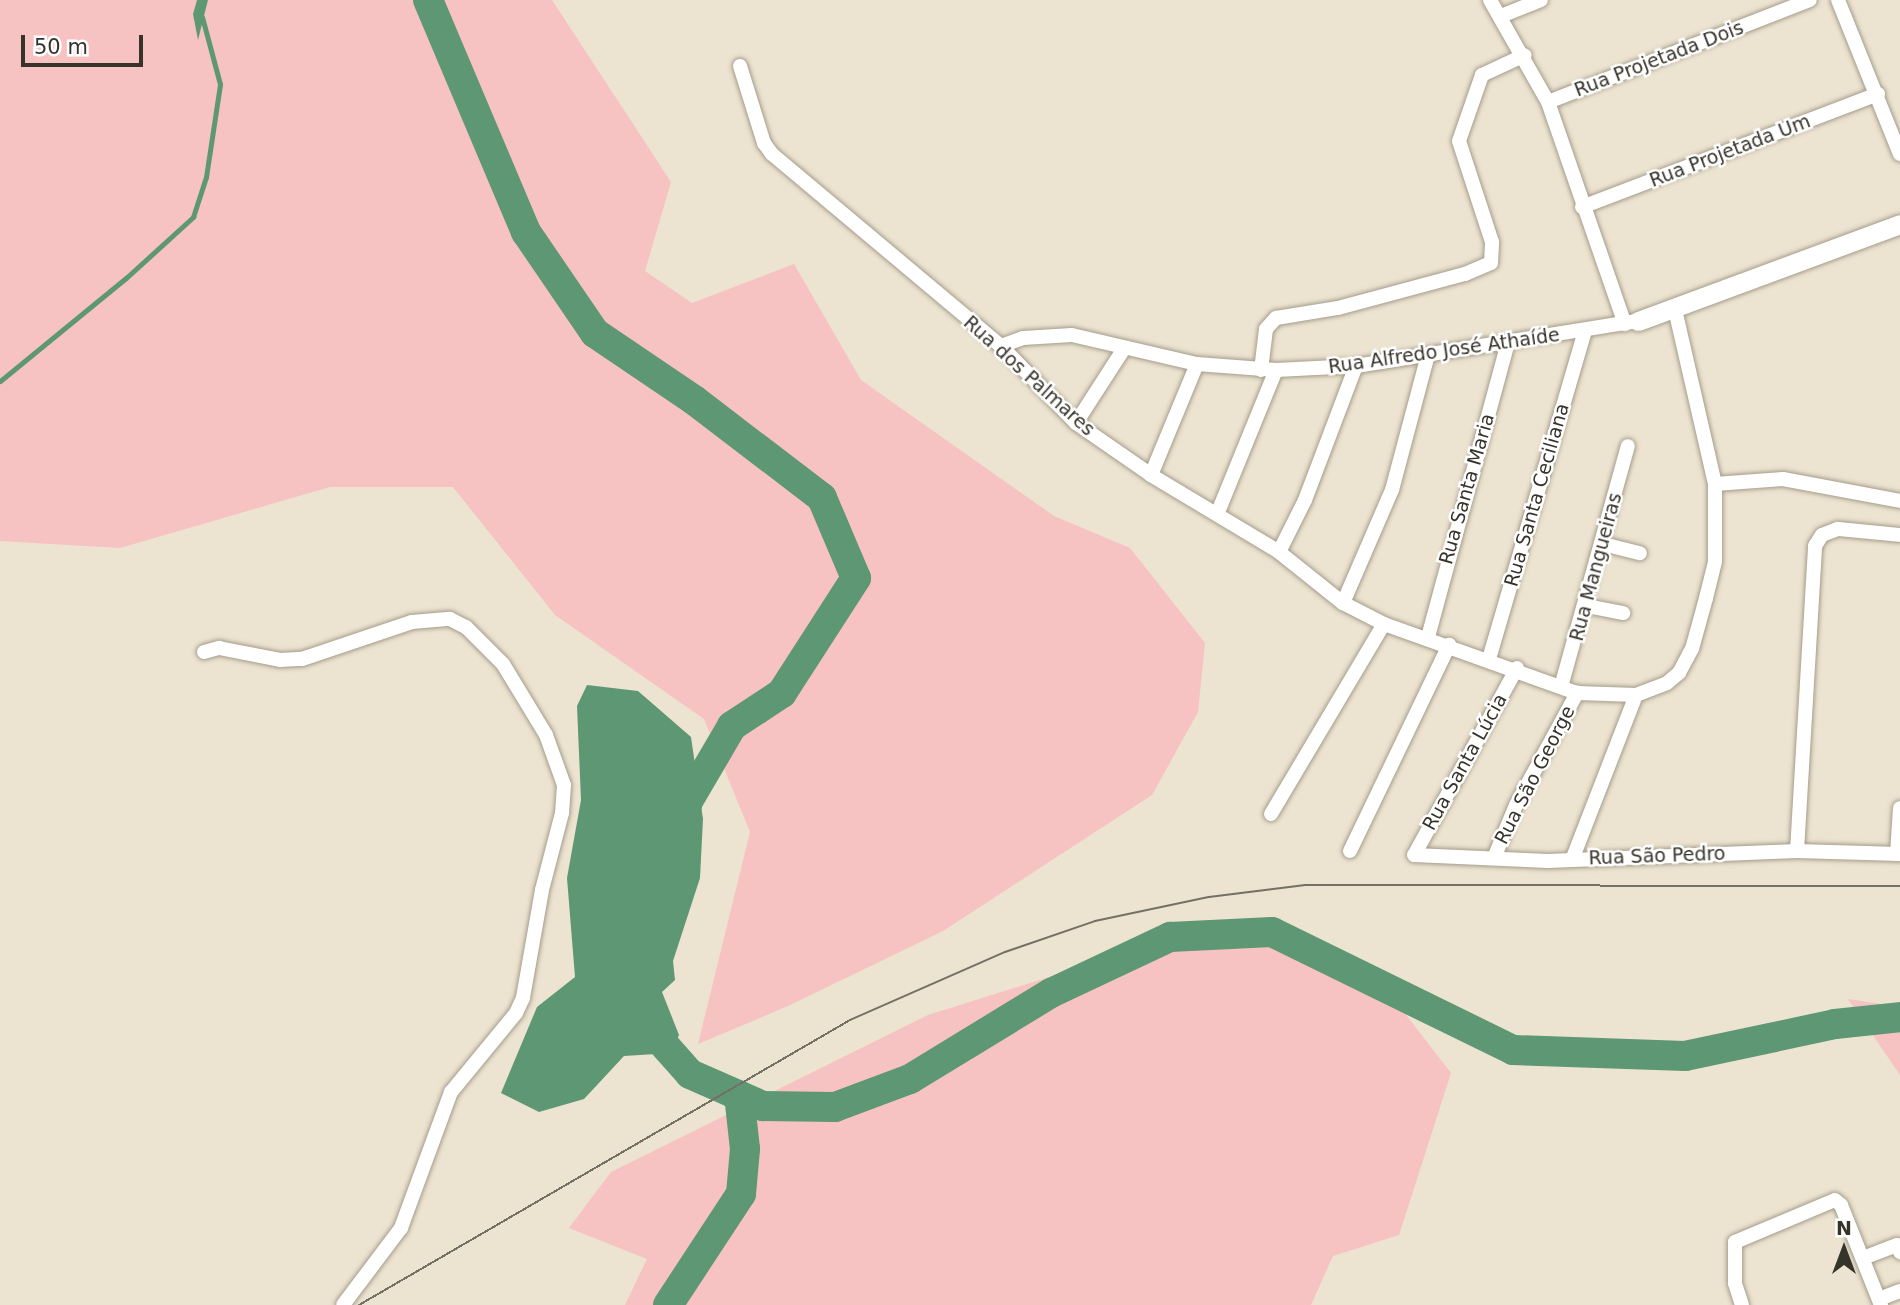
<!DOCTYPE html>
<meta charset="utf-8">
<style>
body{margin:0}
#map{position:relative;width:1900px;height:1305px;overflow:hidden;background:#ece3d0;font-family:"DejaVu Sans",sans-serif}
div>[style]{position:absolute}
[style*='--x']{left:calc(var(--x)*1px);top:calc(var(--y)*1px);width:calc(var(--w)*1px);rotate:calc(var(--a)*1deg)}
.green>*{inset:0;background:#f7c2c2}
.water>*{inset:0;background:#5d9773}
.stream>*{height:5px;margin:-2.5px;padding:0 2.5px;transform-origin:2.5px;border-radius:2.5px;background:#5d9773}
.river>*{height:30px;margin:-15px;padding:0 15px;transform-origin:15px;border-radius:15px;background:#5d9773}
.roads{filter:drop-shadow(0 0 2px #a59d8b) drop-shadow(0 0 2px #a59d8b)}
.street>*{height:14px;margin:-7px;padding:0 7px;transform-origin:7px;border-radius:7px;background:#fff}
.secondary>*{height:19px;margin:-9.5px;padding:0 9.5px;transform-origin:9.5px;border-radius:9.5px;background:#fff}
.tram>*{height:2px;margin:-1px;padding:0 1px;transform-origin:1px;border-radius:1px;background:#757064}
span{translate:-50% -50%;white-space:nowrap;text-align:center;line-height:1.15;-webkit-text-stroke:5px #fff;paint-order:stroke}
.street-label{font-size:19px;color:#36332b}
.north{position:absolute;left:1809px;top:1214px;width:70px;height:70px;-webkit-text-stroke:5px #fff;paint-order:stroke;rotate:0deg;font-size:19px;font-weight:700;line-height:28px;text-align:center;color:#36332b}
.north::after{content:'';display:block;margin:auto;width:24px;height:32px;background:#36332b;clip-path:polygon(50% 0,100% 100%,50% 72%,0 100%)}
.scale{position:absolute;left:21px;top:35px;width:122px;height:32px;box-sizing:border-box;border:4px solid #36332b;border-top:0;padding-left:9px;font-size:21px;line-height:24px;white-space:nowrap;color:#36332b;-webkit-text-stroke:5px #fff;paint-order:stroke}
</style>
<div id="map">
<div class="green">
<div style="clip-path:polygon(0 0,197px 0,193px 14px,198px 38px,208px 0,552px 0,671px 182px,645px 271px,692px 303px,794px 264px,861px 380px,1054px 516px,1130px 548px,1205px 643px,1198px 712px,1152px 795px,943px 931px,788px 1006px,698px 1044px,750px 832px,704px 719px,555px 615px,453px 487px,330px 487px,120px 548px,0 541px)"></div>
<div style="clip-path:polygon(1215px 925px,1366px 963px,1451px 1073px,1399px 1235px,1333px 1256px,1311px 1305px,625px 1305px,647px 1259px,569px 1228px,611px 1172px,928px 1015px)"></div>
<div style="clip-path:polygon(1848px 999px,1900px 1007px,1900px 1075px)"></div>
</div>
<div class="water">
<div style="clip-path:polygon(197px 0,208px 0,198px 40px,193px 14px)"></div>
<div style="clip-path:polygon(587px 685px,638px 691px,691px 737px,703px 819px,700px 878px,673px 961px,675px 980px,662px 992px,679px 1035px,666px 1062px,656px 1054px,624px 1056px,584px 1099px,539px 1112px,501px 1093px,537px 1007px,575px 977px,567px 878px,581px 800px,577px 706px)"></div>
</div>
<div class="stream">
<div style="--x:0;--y:381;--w:163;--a:-39.3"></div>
<div style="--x:126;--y:278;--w:91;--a:-42.3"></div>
<div style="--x:193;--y:217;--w:42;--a:-72"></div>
<div style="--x:206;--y:177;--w:94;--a:-81.4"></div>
<div style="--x:220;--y:84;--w:69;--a:-105"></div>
</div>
<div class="river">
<div style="--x:428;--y:0;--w:252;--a:67.1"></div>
<div style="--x:526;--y:232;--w:122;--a:55.7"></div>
<div style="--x:595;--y:333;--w:120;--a:34.1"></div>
<div style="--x:694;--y:400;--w:161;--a:37.4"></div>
<div style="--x:822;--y:498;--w:87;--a:67"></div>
<div style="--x:856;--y:578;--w:137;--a:122.8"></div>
<div style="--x:782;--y:693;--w:60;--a:146.6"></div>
<div style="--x:732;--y:726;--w:87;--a:120.4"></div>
<div style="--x:688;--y:801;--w:22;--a:103"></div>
<div style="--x:650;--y:1021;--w:9;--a:84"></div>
<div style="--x:651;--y:1030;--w:59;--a:48.4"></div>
<div style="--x:690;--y:1074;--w:80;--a:23.7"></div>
<div style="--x:763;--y:1106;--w:72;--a:0.8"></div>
<div style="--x:835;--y:1107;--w:80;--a:-20.5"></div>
<div style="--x:910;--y:1079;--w:165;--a:-31.4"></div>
<div style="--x:1051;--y:993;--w:132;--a:-25.2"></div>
<div style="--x:1170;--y:937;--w:102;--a:-2.8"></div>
<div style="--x:1272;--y:932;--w:268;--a:26.1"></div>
<div style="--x:1513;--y:1050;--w:172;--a:2"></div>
<div style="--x:1685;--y:1056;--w:153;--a:-12"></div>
<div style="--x:1835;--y:1024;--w:65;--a:-6.1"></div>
<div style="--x:668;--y:1305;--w:133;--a:-56.7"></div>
<div style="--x:741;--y:1194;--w:45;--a:-84.9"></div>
<div style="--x:745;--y:1149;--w:54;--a:-96.3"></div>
</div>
<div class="roads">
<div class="street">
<div style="--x:1490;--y:0;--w:117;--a:60.4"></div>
<div style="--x:1548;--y:102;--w:235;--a:70.9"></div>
<div style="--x:1838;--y:0;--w:166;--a:68.1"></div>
<div style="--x:1501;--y:16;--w:43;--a:-21.8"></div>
<div style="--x:740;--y:66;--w:81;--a:72.7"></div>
<div style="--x:764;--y:143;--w:14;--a:54"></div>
<div style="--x:772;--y:154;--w:299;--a:40"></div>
<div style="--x:1001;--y:346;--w:107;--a:45.8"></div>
<div style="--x:1076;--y:423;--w:91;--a:34.7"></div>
<div style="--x:1151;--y:475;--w:149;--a:31"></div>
<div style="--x:1279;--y:552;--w:82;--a:38.6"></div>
<div style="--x:1343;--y:603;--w:46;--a:27.1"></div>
<div style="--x:1384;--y:624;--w:205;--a:19.7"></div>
<div style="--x:1577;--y:693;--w:59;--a:1.9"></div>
<div style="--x:1636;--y:695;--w:33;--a:-21"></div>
<div style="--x:1667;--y:683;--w:16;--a:-40"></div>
<div style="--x:1679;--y:673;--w:27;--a:-62"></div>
<div style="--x:1692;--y:649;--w:53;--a:-74.6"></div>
<div style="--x:1706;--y:598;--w:38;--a:-76"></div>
<div style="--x:1715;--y:561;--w:77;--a:-90"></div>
<div style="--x:1715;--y:484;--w:179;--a:-102.9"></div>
<div style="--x:1548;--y:102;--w:281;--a:-21.3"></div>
<div style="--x:1582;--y:207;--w:317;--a:-20.9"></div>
<div style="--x:1001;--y:346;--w:23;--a:-20"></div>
<div style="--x:1023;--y:338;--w:49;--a:-3.5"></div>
<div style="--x:1072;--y:335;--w:128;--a:13.1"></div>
<div style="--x:1197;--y:364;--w:79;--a:4.3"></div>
<div style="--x:1276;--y:370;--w:80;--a:-2.9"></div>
<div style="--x:1356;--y:366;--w:286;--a:-9.1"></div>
<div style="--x:1261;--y:370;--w:41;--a:-83"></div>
<div style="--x:1266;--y:329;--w:15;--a:-48"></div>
<div style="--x:1276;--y:318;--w:63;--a:-9.2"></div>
<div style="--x:1338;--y:308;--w:131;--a:-15"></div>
<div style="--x:1465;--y:274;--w:28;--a:-23"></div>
<div style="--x:1491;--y:263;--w:21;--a:-87"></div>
<div style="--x:1492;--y:242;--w:106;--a:-108.1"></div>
<div style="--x:1459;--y:141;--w:70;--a:-70.8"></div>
<div style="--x:1482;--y:75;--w:47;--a:-24.9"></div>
<div style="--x:1076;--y:423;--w:87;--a:-57.2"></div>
<div style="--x:1151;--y:475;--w:120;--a:-67.5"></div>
<div style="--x:1715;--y:484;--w:68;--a:-4.2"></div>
<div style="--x:1783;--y:479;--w:119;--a:10.6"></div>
<div style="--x:1218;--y:512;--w:153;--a:-67.8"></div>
<div style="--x:1603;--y:544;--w:38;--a:14"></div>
<div style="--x:1279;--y:552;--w:58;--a:-63.4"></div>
<div style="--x:1305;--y:500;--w:143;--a:-69.2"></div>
<div style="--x:1343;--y:603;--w:123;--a:-66.6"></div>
<div style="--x:1392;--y:490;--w:140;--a:-75.1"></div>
<div style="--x:1587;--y:606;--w:37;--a:11"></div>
<div style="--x:1428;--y:637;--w:306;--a:-74.8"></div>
<div style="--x:204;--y:652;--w:16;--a:-15"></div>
<div style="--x:219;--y:648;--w:62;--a:11.1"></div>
<div style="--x:280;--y:660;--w:22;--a:-3"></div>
<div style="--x:302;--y:659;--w:116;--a:-18.6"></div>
<div style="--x:412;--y:622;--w:38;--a:-5"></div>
<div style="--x:450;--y:619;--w:18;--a:27"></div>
<div style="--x:466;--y:627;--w:52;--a:45"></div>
<div style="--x:503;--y:664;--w:83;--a:58.8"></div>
<div style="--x:546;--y:735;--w:53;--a:70.2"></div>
<div style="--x:564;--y:785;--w:28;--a:94"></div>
<div style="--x:562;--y:813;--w:80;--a:104.6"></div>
<div style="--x:542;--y:890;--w:110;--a:100"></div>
<div style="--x:523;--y:998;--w:17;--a:115"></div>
<div style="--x:516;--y:1013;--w:102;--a:129.4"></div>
<div style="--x:451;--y:1092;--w:145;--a:110.2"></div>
<div style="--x:401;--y:1228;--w:96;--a:127"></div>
<div style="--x:1489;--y:659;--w:342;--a:-73.7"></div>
<div style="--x:1517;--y:668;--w:213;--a:118.8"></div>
<div style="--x:1414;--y:855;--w:134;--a:2.6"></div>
<div style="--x:1548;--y:861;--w:249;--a:-2.3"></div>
<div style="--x:1797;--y:851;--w:103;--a:1.7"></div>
<div style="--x:1561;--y:687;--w:250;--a:-74.5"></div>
<div style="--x:1271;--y:814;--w:221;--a:-59.3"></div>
<div style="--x:1350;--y:851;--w:229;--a:-64.3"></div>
<div style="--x:1797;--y:851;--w:306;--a:-86.6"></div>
<div style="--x:1815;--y:546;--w:13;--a:-58"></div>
<div style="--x:1822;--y:535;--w:17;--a:-21"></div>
<div style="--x:1838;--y:529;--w:62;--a:5.5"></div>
<div style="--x:1897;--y:854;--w:46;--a:-86.3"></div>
<div style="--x:1494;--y:858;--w:57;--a:-67.5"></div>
<div style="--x:1516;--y:805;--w:128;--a:-61.4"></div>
<div style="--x:1572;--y:860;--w:177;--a:-68.8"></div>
<div style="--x:1863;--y:1258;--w:36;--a:-21"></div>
<div style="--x:1897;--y:1245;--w:8;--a:67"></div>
<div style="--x:1879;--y:1299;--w:22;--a:-21"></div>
<div style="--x:1742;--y:1305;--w:23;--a:-108"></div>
<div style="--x:1735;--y:1283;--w:41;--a:-90"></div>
<div style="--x:1735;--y:1242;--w:108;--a:-22.8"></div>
<div style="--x:1835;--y:1200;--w:8;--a:40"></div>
<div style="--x:1841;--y:1205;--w:108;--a:68.2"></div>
</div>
<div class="secondary">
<div style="--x:1638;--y:321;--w:279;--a:-20.3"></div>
</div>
</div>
<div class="tram">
<div style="--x:359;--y:1305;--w:568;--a:-30.13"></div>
<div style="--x:850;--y:1020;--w:169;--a:-23.7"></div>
<div style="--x:1005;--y:952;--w:95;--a:-19"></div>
<div style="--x:1095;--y:921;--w:116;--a:-11.9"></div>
<div style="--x:1209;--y:897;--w:97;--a:-7.1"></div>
<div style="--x:1305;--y:885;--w:595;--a:0.1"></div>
</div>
<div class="street-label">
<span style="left:1659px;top:59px;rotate:-21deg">Rua Projetada Dois</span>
<span style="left:1730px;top:151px;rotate:-21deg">Rua Projetada Um</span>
<span style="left:1444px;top:351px;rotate:-8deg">Rua Alfredo José Athaíde</span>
<span style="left:1029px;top:376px;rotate:42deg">Rua dos Palmares</span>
<span style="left:1467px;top:489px;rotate:-74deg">Rua Santa Maria</span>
<span style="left:1537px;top:495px;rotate:-74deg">Rua Santa Ceciliana</span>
<span style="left:1596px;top:567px;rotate:-75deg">Rua Mangueiras</span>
<span style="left:1465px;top:762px;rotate:-61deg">Rua Santa Lúcia</span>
<span style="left:1535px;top:775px;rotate:-63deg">Rua São George</span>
<span style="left:1657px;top:856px;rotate:-2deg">Rua São Pedro</span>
</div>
<div class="north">N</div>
<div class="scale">50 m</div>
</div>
